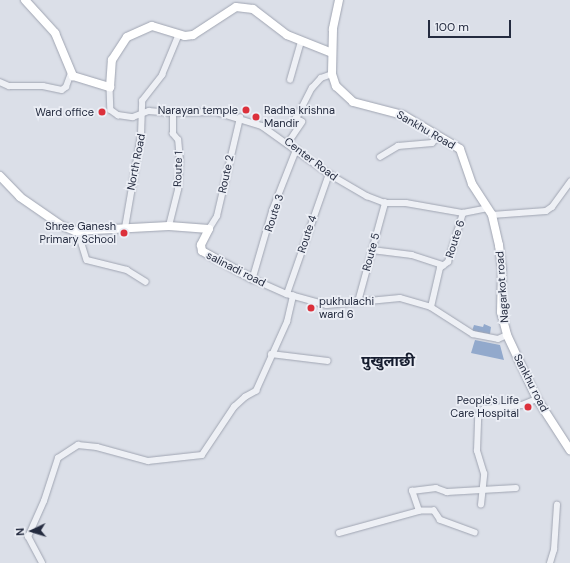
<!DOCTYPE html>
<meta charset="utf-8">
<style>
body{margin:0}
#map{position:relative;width:570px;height:563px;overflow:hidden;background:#dbdfe8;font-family:"DM Sans","Noto Sans Devanagari",sans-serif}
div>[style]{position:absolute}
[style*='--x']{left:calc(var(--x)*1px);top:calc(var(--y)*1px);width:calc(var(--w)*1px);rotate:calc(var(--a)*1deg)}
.water>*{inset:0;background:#92a9cc}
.roads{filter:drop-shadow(0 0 1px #a0a5b2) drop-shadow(0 0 1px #a0a5b2)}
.street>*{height:5.5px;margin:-2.75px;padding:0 2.75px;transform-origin:2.75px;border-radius:2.75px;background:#eef0f5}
.secondary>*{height:8px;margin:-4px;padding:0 4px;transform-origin:4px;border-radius:4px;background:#fff}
.dots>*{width:11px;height:11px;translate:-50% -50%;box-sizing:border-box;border:2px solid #ebeef5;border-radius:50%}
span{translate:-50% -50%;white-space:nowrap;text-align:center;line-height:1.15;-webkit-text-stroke:3.5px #ebeef5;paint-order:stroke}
.poi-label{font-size:11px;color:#242b3f}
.right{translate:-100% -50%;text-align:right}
.left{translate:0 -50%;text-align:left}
.street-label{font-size:11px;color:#242b3f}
.district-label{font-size:15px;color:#161d2f;font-weight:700}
.north{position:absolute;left:12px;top:511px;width:40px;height:40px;-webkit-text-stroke:3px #ebeef5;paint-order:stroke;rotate:266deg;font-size:11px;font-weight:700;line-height:16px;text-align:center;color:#242b3f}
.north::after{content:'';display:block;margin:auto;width:14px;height:18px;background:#242b3f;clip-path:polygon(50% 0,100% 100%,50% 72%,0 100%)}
.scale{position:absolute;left:428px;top:20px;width:83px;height:18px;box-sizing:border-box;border:2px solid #242b3f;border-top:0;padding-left:5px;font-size:12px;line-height:14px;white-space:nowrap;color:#242b3f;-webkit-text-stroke:3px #ebeef5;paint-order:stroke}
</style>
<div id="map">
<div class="water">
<div style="clip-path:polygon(484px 324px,491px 327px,490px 334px,472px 331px,474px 325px,483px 327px)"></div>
<div style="clip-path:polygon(475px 340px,500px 345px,504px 360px,471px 353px)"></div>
</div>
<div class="roads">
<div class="street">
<div style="--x:290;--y:80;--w:40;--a:-74"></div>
<div style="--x:0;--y:82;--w:10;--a:24"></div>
<div style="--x:9;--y:86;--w:34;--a:0"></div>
<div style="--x:43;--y:86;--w:19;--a:12"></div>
<div style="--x:62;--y:90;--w:5;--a:-37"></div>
<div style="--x:66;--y:87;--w:15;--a:-70"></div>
<div style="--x:110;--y:87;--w:23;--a:88"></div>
<div style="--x:111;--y:110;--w:9;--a:36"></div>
<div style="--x:118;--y:115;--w:15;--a:8"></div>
<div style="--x:133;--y:117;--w:17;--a:-21"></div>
<div style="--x:149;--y:111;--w:24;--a:5"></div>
<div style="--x:173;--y:113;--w:43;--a:-1.3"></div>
<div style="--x:216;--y:112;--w:48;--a:16.9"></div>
<div style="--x:262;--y:126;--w:82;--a:35.6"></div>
<div style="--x:329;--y:174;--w:44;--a:30.1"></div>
<div style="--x:367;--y:196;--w:19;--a:21"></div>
<div style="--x:385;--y:203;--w:21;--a:0"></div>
<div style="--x:406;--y:203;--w:58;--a:10"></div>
<div style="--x:463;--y:213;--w:25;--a:-11"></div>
<div style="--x:288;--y:143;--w:25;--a:-56"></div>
<div style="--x:302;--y:122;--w:7;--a:-153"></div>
<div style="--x:296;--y:119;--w:35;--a:-63"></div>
<div style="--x:312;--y:88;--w:13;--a:-48"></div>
<div style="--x:321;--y:78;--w:12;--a:-20"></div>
<div style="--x:297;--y:149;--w:66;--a:111.5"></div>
<div style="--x:273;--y:210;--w:72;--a:106.2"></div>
<div style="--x:253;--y:279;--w:37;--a:24"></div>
<div style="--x:287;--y:294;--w:41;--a:15.4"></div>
<div style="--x:327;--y:305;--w:73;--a:-5.5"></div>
<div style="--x:400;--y:298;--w:32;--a:16"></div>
<div style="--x:431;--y:307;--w:50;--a:32.7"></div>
<div style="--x:473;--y:334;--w:25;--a:11"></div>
<div style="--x:498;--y:339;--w:10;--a:-24"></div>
<div style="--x:380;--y:157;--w:21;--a:-31"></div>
<div style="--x:398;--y:146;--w:34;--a:-5"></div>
<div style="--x:432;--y:143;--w:8;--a:-45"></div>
<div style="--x:492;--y:215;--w:54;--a:-4.2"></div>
<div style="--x:546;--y:211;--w:7;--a:-34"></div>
<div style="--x:552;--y:207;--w:31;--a:-54"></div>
<div style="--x:169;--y:226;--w:38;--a:-76"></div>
<div style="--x:178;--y:189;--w:28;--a:-86"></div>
<div style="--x:180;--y:161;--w:21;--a:-95"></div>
<div style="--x:178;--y:140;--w:8;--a:-130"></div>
<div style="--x:173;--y:134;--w:21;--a:-90"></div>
<div style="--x:125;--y:228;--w:94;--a:-80.2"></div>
<div style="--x:141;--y:135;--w:34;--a:-88"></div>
<div style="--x:142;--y:101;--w:33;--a:-52"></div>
<div style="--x:162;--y:75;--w:44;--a:-67.5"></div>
<div style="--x:209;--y:229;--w:15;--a:-58"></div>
<div style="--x:217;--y:216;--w:101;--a:-76.8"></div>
<div style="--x:78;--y:231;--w:30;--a:73"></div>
<div style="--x:87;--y:260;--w:41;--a:14"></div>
<div style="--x:127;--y:270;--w:22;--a:32"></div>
<div style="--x:372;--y:250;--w:40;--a:7.1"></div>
<div style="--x:412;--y:255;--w:33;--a:18"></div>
<div style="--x:287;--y:294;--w:127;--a:-70.7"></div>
<div style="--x:358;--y:302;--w:103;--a:-74.7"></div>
<div style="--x:431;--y:307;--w:40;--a:-77"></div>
<div style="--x:440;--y:268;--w:10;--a:-37"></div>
<div style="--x:448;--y:262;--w:51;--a:-73"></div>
<div style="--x:271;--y:354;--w:57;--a:7"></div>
<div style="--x:481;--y:505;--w:31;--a:-84"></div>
<div style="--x:484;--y:474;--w:24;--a:-107"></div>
<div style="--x:477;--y:451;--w:35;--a:-88"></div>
<div style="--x:478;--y:416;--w:9;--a:-49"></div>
<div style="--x:484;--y:409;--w:38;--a:-6"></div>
<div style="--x:522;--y:405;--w:16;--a:-22"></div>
<div style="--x:339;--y:533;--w:83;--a:-15.4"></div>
<div style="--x:475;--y:533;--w:37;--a:-160"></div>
<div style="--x:440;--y:520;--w:11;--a:-124"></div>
<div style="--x:434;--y:511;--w:15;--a:180"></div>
<div style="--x:419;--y:511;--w:21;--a:-109"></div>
<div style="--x:412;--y:491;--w:24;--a:-7"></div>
<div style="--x:436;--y:488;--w:12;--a:20"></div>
<div style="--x:447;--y:492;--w:69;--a:-3.3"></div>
<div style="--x:42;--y:563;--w:30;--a:-118"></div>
<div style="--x:28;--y:537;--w:39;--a:-66"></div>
<div style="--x:44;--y:501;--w:45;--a:-72"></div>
<div style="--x:58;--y:458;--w:24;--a:-33"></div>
<div style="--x:78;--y:445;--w:19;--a:6"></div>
<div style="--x:97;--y:447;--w:53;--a:15.4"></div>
<div style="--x:148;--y:461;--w:54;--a:-6.3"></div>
<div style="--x:202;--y:455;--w:58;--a:-56.3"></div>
<div style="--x:234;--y:407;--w:15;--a:-42"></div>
<div style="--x:245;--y:397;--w:13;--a:-29"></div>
<div style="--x:256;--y:391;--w:76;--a:-65.8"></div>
<div style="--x:287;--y:322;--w:27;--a:-77"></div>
<div style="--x:550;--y:563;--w:14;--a:-73"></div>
<div style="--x:554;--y:550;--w:45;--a:-86.2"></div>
</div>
<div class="secondary">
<div style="--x:25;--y:0;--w:45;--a:47.7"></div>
<div style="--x:55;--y:33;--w:47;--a:67.3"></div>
<div style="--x:73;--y:76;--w:39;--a:17"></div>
<div style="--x:110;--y:87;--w:27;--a:-86"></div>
<div style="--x:112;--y:60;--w:27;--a:-57"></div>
<div style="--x:127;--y:37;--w:27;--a:-24"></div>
<div style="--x:152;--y:26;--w:34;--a:17"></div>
<div style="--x:185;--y:36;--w:8;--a:-7"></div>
<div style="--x:193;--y:35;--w:51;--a:-33.1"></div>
<div style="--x:236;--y:7;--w:17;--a:7"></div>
<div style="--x:253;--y:9;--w:43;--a:37.4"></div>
<div style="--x:287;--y:35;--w:48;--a:21.8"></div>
<div style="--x:339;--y:0;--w:30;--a:102"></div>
<div style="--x:333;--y:29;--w:45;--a:91.3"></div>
<div style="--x:332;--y:74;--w:13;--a:72"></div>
<div style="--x:336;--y:86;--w:23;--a:43"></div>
<div style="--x:353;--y:102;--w:52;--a:14.6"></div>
<div style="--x:403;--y:115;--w:66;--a:30.8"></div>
<div style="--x:460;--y:149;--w:37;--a:71"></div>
<div style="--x:472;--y:184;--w:37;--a:57"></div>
<div style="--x:492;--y:215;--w:31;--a:77"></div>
<div style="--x:499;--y:245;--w:23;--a:83"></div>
<div style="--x:502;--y:268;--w:44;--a:91.3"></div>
<div style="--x:501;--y:312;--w:24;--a:75"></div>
<div style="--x:507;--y:335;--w:71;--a:64.9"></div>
<div style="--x:537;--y:399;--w:61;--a:57.1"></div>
<div style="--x:0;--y:176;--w:29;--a:46"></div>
<div style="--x:20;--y:197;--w:51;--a:34.6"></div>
<div style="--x:62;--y:226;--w:14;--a:21"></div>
<div style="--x:75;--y:231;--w:94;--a:-3"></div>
<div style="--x:169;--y:226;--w:40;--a:4.3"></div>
<div style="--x:209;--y:229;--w:18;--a:117"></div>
<div style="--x:201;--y:245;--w:6;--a:81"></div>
<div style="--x:202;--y:251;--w:58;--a:28.8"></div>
</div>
</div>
<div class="dots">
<div style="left:246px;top:110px;background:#dc303b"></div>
<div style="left:102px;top:112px;background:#dc303b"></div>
<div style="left:256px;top:117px;background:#dc303b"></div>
<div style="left:124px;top:233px;background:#dc303b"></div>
<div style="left:311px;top:308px;background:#dc303b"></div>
<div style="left:528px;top:407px;background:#dc303b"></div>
</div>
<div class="poi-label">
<span class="right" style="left:238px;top:110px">Narayan temple</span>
<span class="left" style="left:264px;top:117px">Radha krishna<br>Mandir</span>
<span class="right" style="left:94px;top:112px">Ward office</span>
<span class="right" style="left:116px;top:233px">Shree Ganesh<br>Primary School</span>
<span class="left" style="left:319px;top:308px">pukhulachi<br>ward 6</span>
<span class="right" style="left:519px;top:407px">People's Life<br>Care Hospital</span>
</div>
<div class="street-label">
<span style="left:426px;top:130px;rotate:30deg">Sankhu Road</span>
<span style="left:311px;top:159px;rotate:37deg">Center Road</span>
<span style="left:136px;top:162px;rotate:-79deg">North Road</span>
<span style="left:178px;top:169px;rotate:-88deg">Route 1</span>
<span style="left:226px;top:174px;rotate:-78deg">Route 2</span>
<span style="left:274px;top:213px;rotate:-72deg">Route 3</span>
<span style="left:307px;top:234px;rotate:-72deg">Route 4</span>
<span style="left:455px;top:239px;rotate:-72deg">Route 6</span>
<span style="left:371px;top:252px;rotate:-75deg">Route 5</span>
<span style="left:236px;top:269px;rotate:27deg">salinadi road</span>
<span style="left:502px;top:287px;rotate:-94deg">Nagarkot road</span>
<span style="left:531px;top:383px;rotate:63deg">Sankhu road</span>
</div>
<div class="district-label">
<span style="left:388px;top:362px">पुखुलाछी</span>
</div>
<div class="north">N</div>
<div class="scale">100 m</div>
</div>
